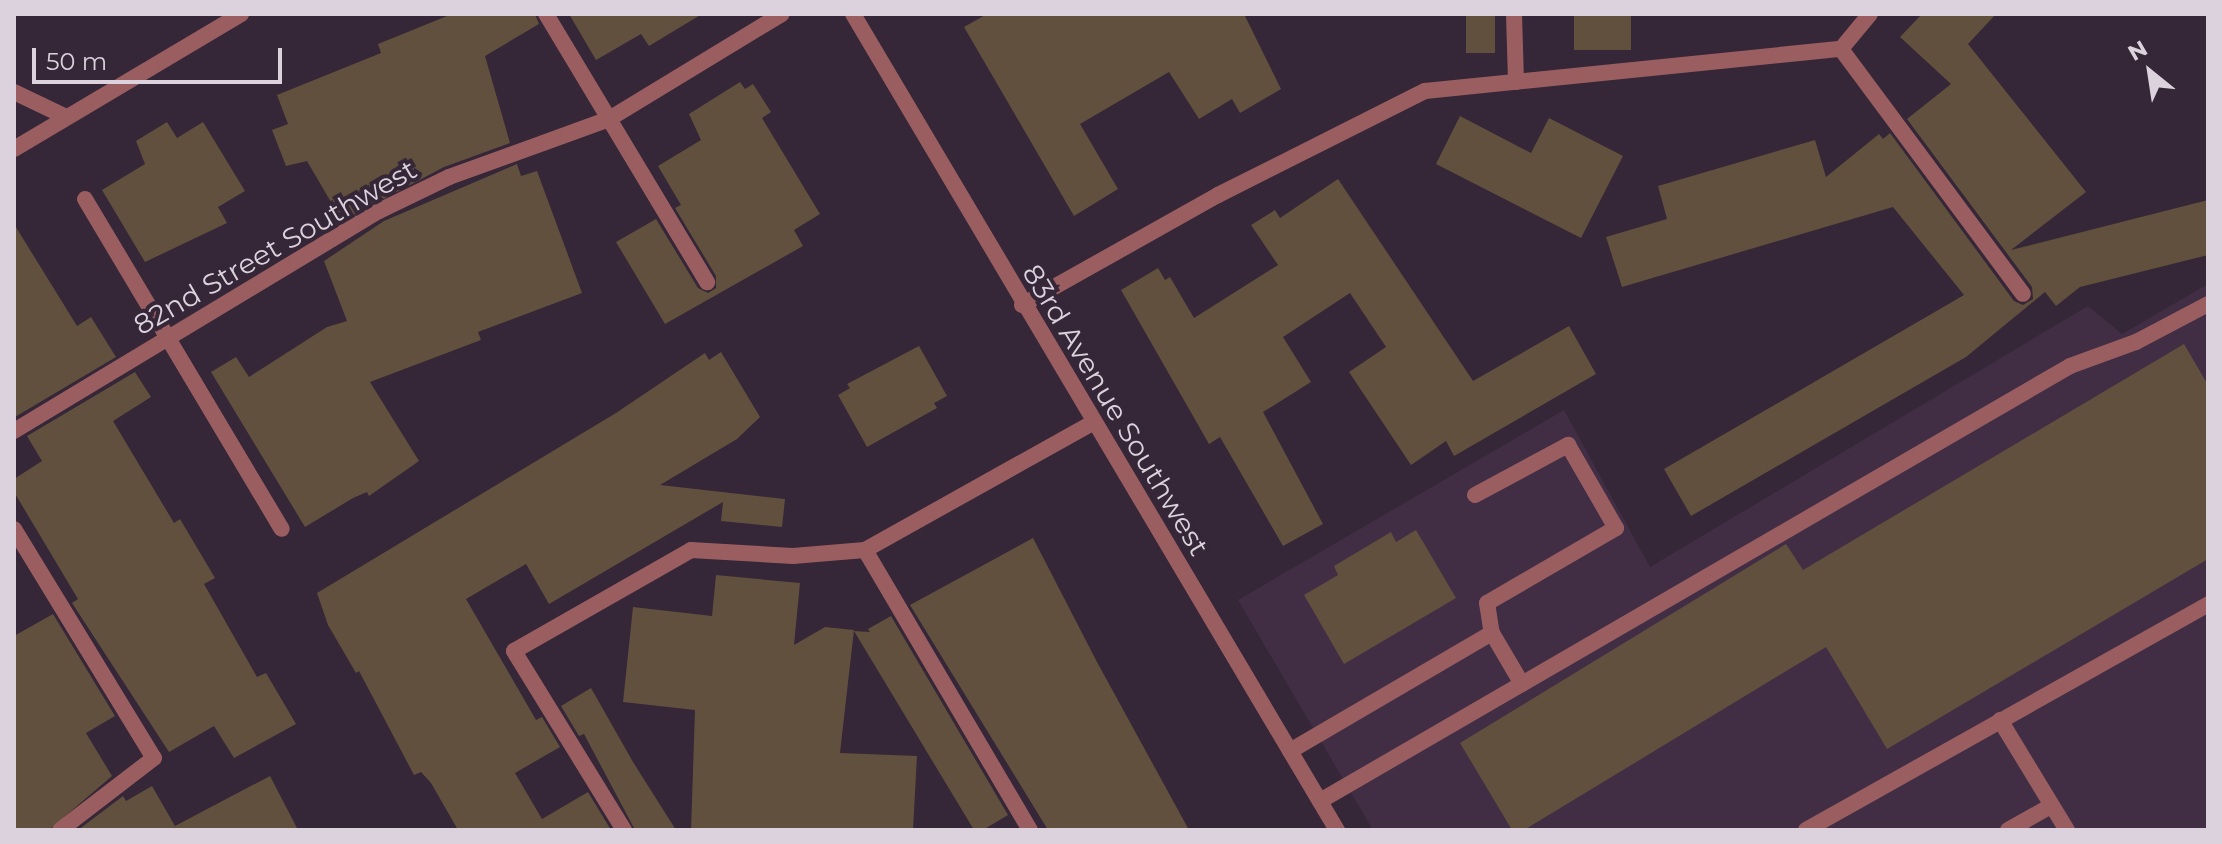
<!DOCTYPE html>
<style>
body{margin:0}
#map{position:relative;width:2222px;height:844px;overflow:hidden;background:#352638;font-family:Montserrat,sans-serif}
div>[style]{position:absolute}
[style*='--x']{left:calc(var(--x)*1px);top:calc(var(--y)*1px);width:calc(var(--w)*1px);rotate:calc(var(--a)*1deg)}
.built>*{inset:0;background:#412e45}
.building>*{inset:0;background:#61503d;transform-origin:0 0}
.service>*{height:16px;margin:-8px;padding:0 8px;transform-origin:8px;border-radius:8px;background:#9a5e60}
.minor>*{height:16px;margin:-8px;padding:0 8px;transform-origin:8px;border-radius:8px;background:#9a5e60}
.tertiary>*{height:16px;margin:-8px;padding:0 8px;transform-origin:8px;border-radius:8px;background:#9a5e60}
span{translate:-50% -50%;white-space:nowrap;text-align:center;line-height:1.15;-webkit-text-stroke:8px #352638;paint-order:stroke}
.street-label{font-size:28px;color:#dbd2dd}
.frame{position:absolute;inset:0;border:16px solid #dbd2dd;pointer-events:none}
.north{position:absolute;left:2110px;top:32px;width:80px;height:80px;-webkit-text-stroke:6px #352638;paint-order:stroke;rotate:330deg;font-size:22px;font-weight:700;line-height:32px;text-align:center;color:#dbd2dd}
.north::after{content:'';display:block;margin:auto;width:28px;height:36px;background:#dbd2dd;clip-path:polygon(50% 0,100% 100%,50% 72%,0 100%)}
.scale{position:absolute;left:32px;top:48px;width:250px;height:36px;box-sizing:border-box;border:4px solid #dbd2dd;border-top:0;padding-left:10px;font-size:24px;line-height:28px;white-space:nowrap;color:#dbd2dd;-webkit-text-stroke:6px #352638;paint-order:stroke}
</style>
<div id="map">
<div class="built">
<div style="clip-path:polygon(2208px 284px,2208px 830px,1373px 830px,1238px 600px,1564px 410px,1650px 567px,2088px 306px,2122px 334px)"></div>
</div>
<div class="building">
<div style="clip-path:polygon(452px 14px,535px 14px,539px 24px,485px 56px,510px 143px,444px 167px,342px 221px,307px 161px,286px 166px,272px 130px,288px 124px,277px 95px,381px 53px,378px 44px)"></div>
<div style="clip-path:polygon(569px 14px,702px 14px,649px 46px,641px 34px,596px 60px)"></div>
<div style="clip-path:polygon(987px 14px,1244px 14px,1281px 89px,1240px 113px,1232px 99px,1199px 119px,1169px 72px,1080px 124px,1118px 189px,1074px 216px,964px 27px)"></div>
<div style="left:1466px;top:14px;width:29px;height:39px"></div>
<div style="left:1574px;top:14px;width:57px;height:36px"></div>
<div style="clip-path:polygon(1922px 14px,1996px 14px,1968px 44px,2086px 192px,2011px 250px,2208px 200px,2208px 255px,2080px 287px,2056px 306px,2045px 292px,1966px 357px,1691px 516px,1664px 469px,1964px 295px,1893px 207px,1622px 287px,1606px 237px,1667px 219px,1658px 186px,1815px 140px,1826px 177px,1879px 134px,1883px 139px,1890px 133px,2014px 301px,2023px 305px,2033px 299px,2032px 287px,1907px 119px,1951px 84px,1900px 37px)"></div>
<div style="clip-path:polygon(740px 82px,745px 89px,753px 84px,771px 112px,762px 118px,820px 214px,794px 230px,803px 246px,665px 324px,616px 242px,656px 219px,698px 288px,708px 293px,716px 288px,716px 276px,675px 208px,681px 205px,658px 166px,701px 140px,689px 114px)"></div>
<div style="clip-path:polygon(1460px 116px,1531px 153px,1549px 118px,1623px 156px,1581px 238px,1436px 164px)"></div>
<div style="clip-path:polygon(167px 122px,177px 138px,203px 122px,245px 191px,218px 207px,227px 223px,145px 262px,102px 190px,145px 164px,136px 141px)"></div>
<div style="clip-path:polygon(517px 164px,521px 176px,537px 171px,582px 293px,478px 332px,481px 340px,370px 382px,419px 461px,369px 496px,367px 492px,353px 498px,305px 527px,211px 372px,236px 357px,249px 377px,327px 327px,347px 321px,324px 261px,384px 221px)"></div>
<div style="clip-path:polygon(1338px 179px,1473px 381px,1569px 326px,1596px 374px,1454px 456px,1446px 441px,1411px 465px,1349px 372px,1386px 347px,1350px 293px,1283px 337px,1311px 382px,1263px 412px,1323px 524px,1283px 546px,1220px 437px,1209px 444px,1121px 290px,1158px 268px,1165px 280px,1170px 277px,1194px 318px,1278px 265px,1251px 225px,1275px 210px,1280px 218px)"></div>
<div style="clip-path:polygon(14px 224px,77px 326px,91px 317px,116px 357px,15px 417px)"></div>
<div style="clip-path:polygon(2184px 344px,2208px 385px,2208px 559px,1887px 749px,1826px 647px,1524px 830px,1512px 830px,1460px 743px,1786px 544px,1803px 570px)"></div>
<div style="clip-path:polygon(919px 346px,947px 396px,934px 403px,937px 408px,867px 447px,838px 395px,850px 388px,847px 384px)"></div>
<div style="clip-path:polygon(721px 352px,760px 417px,737px 439px,660px 485px,785px 499px,782px 527px,721px 521px,723px 502px,549px 604px,526px 564px,466px 599px,536px 720px,542px 717px,560px 747px,515px 773px,542px 819px,588px 792px,611px 830px,458px 830px,431px 783px,421px 772px,414px 775px,359px 671px,356px 673px,328px 625px,317px 593px,616px 413px,705px 353px,709px 360px)"></div>
<div style="clip-path:polygon(135px 372px,151px 397px,113px 421px,174px 523px,180px 519px,215px 578px,204px 584px,257px 677px,266px 673px,296px 724px,234px 758px,214px 726px,169px 752px,72px 603px,78px 599px,14px 492px,14px 479px,42px 461px,27px 436px)"></div>
<div style="clip-path:polygon(1416px 530px,1456px 598px,1344px 664px,1304px 595px,1338px 575px,1334px 566px,1391px 532px,1396px 542px)"></div>
<div style="clip-path:polygon(1033px 538px,1097px 662px,1189px 830px,1048px 830px,910px 605px)"></div>
<div style="clip-path:polygon(716px 575px,800px 583px,794px 645px,825px 627px,854px 630px,840px 753px,917px 756px,913px 830px,691px 830px,695px 710px,623px 702px,633px 607px,712px 616px)"></div>
<div style="clip-path:polygon(53px 614px,115px 716px,86px 733px,112px 776px,49px 830px,14px 830px,14px 636px)"></div>
<div style="clip-path:polygon(891px 616px,1008px 815px,983px 830px,974px 830px,854px 631px,870px 632px,868px 629px)"></div>
<div style="clip-path:polygon(591px 688px,633px 762px,676px 830px,635px 830px,584px 734px,579px 736px,561px 706px)"></div>
<div style="clip-path:polygon(270px 776px,298px 830px,78px 830px,123px 796px,126px 801px,152px 786px,175px 826px)"></div>
</div>
<div class="service">
<div style="--x:546;--y:14;--w:313;--a:59"></div>
<div style="--x:1514;--y:14;--w:68;--a:88.3"></div>
<div style="--x:1841;--y:49;--w:305;--a:53.4"></div>
<div style="--x:14;--y:92;--w:55;--a:25.6"></div>
<div style="--x:14;--y:149;--w:264;--a:-30.7"></div>
<div style="--x:85;--y:199;--w:384;--a:59.2"></div>
<div style="--x:1022;--y:305;--w:225;--a:-29.3"></div>
<div style="--x:1218;--y:195;--w:232;--a:-26.7"></div>
<div style="--x:1425;--y:91;--w:418;--a:-5.8"></div>
<div style="--x:1841;--y:49;--w:45;--a:-50.4"></div>
<div style="--x:1475;--y:495;--w:106;--a:-28.3"></div>
<div style="--x:1568;--y:445;--w:96;--a:60"></div>
<div style="--x:1616;--y:528;--w:149;--a:149.8"></div>
<div style="--x:1487;--y:603;--w:30;--a:81"></div>
<div style="--x:1492;--y:633;--w:59;--a:59.5"></div>
<div style="--x:14;--y:529;--w:268;--a:58.6"></div>
<div style="--x:154;--y:758;--w:118;--a:142.5"></div>
<div style="--x:2000;--y:720;--w:129;--a:58.7"></div>
<div style="--x:1290;--y:751;--w:234;--a:-30.3"></div>
<div style="--x:1320;--y:801;--w:867;--a:-30.11"></div>
<div style="--x:2070;--y:366;--w:70;--a:-20"></div>
<div style="--x:2136;--y:342;--w:81;--a:-27.8"></div>
<div style="--x:1806;--y:830;--w:461;--a:-29.3"></div>
<div style="--x:2008;--y:830;--w:49;--a:-29.2"></div>
</div>
<div class="minor">
<div style="--x:14;--y:431;--w:426;--a:-31.1"></div>
<div style="--x:379;--y:211;--w:78;--a:-25.9"></div>
<div style="--x:449;--y:177;--w:170;--a:-19.9"></div>
<div style="--x:609;--y:119;--w:202;--a:-31.3"></div>
<div style="--x:865;--y:550;--w:325;--a:59.5"></div>
<div style="--x:624;--y:830;--w:210;--a:-121.6"></div>
<div style="--x:514;--y:651;--w:204;--a:-29.7"></div>
<div style="--x:691;--y:550;--w:102;--a:3.4"></div>
<div style="--x:793;--y:556;--w:72;--a:-4.8"></div>
<div style="--x:865;--y:550;--w:260;--a:-29.2"></div>
</div>
<div class="tertiary">
<div style="--x:853;--y:14;--w:949;--a:59.33"></div>
</div>
<div class="street-label">
<span style="left:275px;top:247px;rotate:-30deg">82nd Street Southwest</span>
<span style="left:1116px;top:410px;rotate:59deg">83rd Avenue Southwest</span>
</div>
<div class="frame"></div>
<div class="north">N</div>
<div class="scale">50 m</div>
</div>
